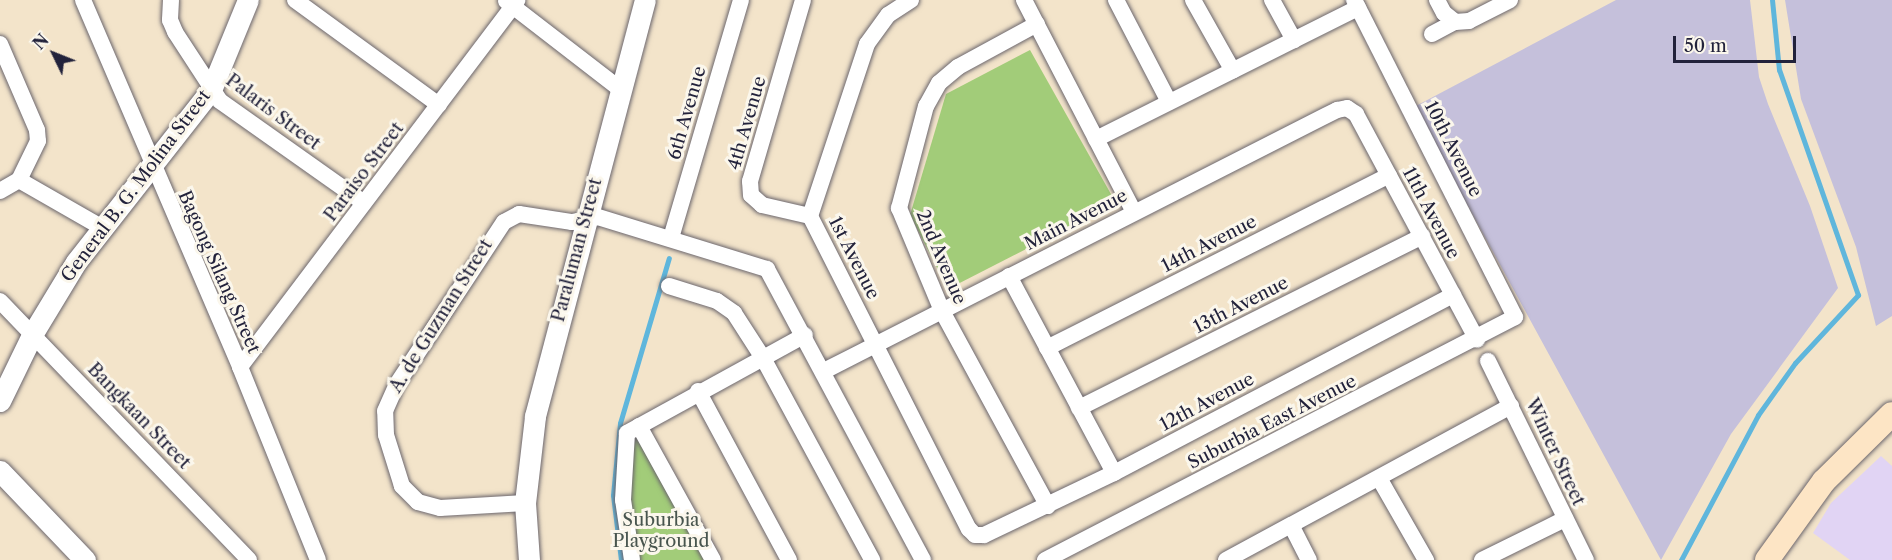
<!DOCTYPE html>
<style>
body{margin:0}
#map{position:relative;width:1892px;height:560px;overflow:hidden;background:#f3e4ca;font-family:"Libre Caslon Text",serif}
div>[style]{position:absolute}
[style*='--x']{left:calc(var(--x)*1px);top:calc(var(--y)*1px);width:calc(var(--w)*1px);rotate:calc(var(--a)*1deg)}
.built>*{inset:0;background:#e1d4f4}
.industrial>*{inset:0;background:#c5c0db}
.green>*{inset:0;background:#a2cc79}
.stream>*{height:5px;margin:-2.5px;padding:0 2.5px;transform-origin:2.5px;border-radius:2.5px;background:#5fb6dc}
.roads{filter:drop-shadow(0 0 2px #6b666d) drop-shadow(0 0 2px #6b666d)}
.minor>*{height:16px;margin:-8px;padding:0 8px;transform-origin:8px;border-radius:8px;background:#fff}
.tertiary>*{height:21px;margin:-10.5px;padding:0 10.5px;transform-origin:10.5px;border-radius:10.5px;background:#fff}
.secondary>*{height:24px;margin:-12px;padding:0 12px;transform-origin:12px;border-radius:12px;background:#fde5c5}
span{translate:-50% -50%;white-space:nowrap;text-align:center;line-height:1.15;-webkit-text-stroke:6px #fbf7ec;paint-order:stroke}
.street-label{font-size:18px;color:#22223b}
.park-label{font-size:18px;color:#48554e}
.north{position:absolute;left:24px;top:24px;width:60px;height:60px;-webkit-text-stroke:4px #fbf7ec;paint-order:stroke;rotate:313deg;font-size:16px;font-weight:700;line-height:24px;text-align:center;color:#22223b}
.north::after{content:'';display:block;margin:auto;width:21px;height:27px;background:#22223b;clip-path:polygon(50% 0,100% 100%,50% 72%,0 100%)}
.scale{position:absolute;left:1673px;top:36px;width:123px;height:27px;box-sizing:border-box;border:3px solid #22223b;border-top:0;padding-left:8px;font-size:18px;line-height:21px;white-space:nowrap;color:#22223b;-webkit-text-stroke:4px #fbf7ec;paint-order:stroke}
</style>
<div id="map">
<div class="built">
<div style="clip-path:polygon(1881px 456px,1892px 466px,1892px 560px,1850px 560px,1813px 533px,1831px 503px)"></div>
</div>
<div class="industrial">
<div style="clip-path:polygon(1616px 0,1750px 0,1759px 77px,1768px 104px,1810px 206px,1838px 288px,1731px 434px,1661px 560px,1414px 107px)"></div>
<div style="clip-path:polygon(1785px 0,1892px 0,1892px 316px,1876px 326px,1856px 247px,1801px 99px)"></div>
</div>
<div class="green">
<div style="clip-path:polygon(1030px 50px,1116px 203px,948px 289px,910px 215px,946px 94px)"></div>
<div style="clip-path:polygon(635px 434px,709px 560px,638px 560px,628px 480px)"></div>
</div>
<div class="stream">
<div style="--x:621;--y:560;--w:65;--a:-97"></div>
<div style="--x:613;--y:495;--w:72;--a:-84.4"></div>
<div style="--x:620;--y:423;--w:172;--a:-73.5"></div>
<div style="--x:1681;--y:560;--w:164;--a:-62"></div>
<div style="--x:1758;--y:415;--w:64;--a:-54.6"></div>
<div style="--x:1795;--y:363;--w:93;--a:-47.2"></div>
<div style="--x:1858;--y:295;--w:238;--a:-109.3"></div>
<div style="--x:1779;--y:70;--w:70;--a:-95.7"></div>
</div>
<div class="roads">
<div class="minor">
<div style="--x:83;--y:0;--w:399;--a:66.8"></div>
<div style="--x:240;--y:367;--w:208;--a:68"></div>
<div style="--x:171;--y:0;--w:20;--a:93"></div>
<div style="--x:170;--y:20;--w:13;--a:67"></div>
<div style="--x:175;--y:32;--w:82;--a:56.9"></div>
<div style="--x:220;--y:101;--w:176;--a:35.3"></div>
<div style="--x:295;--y:0;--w:178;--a:36.1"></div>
<div style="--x:803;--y:0;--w:189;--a:106.3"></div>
<div style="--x:750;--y:181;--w:14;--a:86"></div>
<div style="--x:751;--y:195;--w:15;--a:42"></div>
<div style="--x:762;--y:205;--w:49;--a:12.9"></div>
<div style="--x:911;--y:0;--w:27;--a:147"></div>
<div style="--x:888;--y:15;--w:36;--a:126"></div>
<div style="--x:867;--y:44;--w:181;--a:108.3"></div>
<div style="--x:810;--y:216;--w:351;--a:63.1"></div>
<div style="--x:969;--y:529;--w:8;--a:45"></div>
<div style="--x:975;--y:535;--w:9;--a:0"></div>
<div style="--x:984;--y:535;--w:144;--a:-25.5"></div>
<div style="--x:1114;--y:473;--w:383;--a:-27.7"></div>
<div style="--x:1024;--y:0;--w:239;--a:62.6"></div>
<div style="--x:1116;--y:0;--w:115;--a:62.5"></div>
<div style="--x:1193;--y:0;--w:81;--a:60.6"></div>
<div style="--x:1272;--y:0;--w:46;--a:61.2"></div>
<div style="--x:1437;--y:0;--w:15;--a:62"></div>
<div style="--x:1444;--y:13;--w:14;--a:39"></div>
<div style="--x:506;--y:1;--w:145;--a:37.7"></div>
<div style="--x:1037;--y:24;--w:90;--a:151.4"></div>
<div style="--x:958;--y:67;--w:25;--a:140"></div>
<div style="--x:939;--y:83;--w:26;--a:119"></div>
<div style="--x:926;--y:106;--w:106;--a:104.8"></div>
<div style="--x:899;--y:208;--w:112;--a:67.3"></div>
<div style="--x:942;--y:311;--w:222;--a:61.5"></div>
<div style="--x:1432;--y:34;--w:26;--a:-28"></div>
<div style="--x:1455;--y:22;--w:14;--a:-4"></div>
<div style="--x:1469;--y:21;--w:46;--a:-27.1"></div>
<div style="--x:0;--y:44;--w:94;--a:66.7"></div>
<div style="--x:37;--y:130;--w:11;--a:85"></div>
<div style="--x:38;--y:141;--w:43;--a:116"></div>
<div style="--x:19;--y:180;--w:22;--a:150"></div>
<div style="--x:1096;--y:139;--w:293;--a:-26.6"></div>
<div style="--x:19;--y:180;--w:95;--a:29.8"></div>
<div style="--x:671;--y:238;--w:248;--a:-73.6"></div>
<div style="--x:1009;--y:276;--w:223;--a:61.9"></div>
<div style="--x:669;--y:286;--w:50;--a:17.4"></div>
<div style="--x:717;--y:301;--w:21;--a:35"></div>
<div style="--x:734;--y:313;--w:54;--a:57.2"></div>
<div style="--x:763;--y:358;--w:230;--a:61.6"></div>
<div style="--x:0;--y:301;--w:359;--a:46.1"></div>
<div style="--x:1047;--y:348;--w:383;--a:-26.8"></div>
<div style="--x:1488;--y:361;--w:222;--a:63.8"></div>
<div style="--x:240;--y:367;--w:460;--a:-52.9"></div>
<div style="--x:824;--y:371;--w:576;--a:-26.97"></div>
<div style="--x:1337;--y:110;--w:10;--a:-11"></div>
<div style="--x:1347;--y:108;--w:11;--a:34"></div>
<div style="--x:1356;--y:114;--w:256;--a:61.8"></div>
<div style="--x:698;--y:391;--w:192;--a:61.7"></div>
<div style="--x:1079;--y:408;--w:384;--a:-26.6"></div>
<div style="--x:639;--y:426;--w:153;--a:61.1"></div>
<div style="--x:1379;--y:478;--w:95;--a:60.2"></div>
<div style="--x:525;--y:503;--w:85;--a:176.6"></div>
<div style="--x:440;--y:508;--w:23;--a:-165"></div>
<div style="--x:418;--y:502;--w:23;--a:-135"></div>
<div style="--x:402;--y:486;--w:53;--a:-107.4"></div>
<div style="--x:386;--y:435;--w:24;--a:-92"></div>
<div style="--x:385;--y:411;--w:30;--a:-66"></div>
<div style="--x:397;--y:384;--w:194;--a:-56.6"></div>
<div style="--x:504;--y:222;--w:17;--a:-28"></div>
<div style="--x:519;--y:214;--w:54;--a:8.6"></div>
<div style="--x:572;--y:222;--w:26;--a:-11"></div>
<div style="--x:598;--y:217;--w:177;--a:17.1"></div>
<div style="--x:767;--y:269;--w:330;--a:61.8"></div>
<div style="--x:1292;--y:527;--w:37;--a:63"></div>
<div style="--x:632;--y:560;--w:61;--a:-98.5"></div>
<div style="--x:623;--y:500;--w:67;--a:-86.6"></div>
<div style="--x:627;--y:433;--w:203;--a:-28.8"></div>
<div style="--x:1045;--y:560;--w:529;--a:-27.34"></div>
<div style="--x:1515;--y:317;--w:356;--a:-116.9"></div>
<div style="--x:1226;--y:560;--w:324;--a:-28.4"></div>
<div style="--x:1482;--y:560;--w:93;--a:-26.3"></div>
</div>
<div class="tertiary">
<div style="--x:0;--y:401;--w:76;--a:-64.1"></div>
<div style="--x:33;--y:333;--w:83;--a:-58.8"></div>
<div style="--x:76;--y:262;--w:219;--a:-51.9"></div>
<div style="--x:211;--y:90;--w:97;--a:-67.7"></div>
<div style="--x:0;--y:471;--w:123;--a:46.3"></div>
<div style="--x:529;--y:560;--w:57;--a:-94"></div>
<div style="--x:525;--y:503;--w:88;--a:-83.4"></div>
<div style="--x:535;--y:416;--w:430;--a:-75.2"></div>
</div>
<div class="secondary">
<div style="--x:1767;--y:560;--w:97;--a:-54.2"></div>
<div style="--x:1824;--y:481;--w:95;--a:-44.6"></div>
</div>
</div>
<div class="street-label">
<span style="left:273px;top:112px;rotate:37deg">Palaris Street</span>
<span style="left:687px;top:113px;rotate:-74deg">6th Avenue</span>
<span style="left:747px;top:123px;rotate:-74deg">4th Avenue</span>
<span style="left:1453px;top:149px;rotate:63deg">10th Avenue</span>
<span style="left:364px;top:172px;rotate:-53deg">Paraiso Street</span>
<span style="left:136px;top:186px;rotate:-53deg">General B. G. Molina Street</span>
<span style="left:1431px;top:213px;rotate:62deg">11th Avenue</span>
<span style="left:1076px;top:220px;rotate:-27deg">Main Avenue</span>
<span style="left:1209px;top:244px;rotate:-27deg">14th Avenue</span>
<span style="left:577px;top:250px;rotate:-75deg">Paraluman Street</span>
<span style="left:941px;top:257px;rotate:67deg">2nd Avenue</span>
<span style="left:854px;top:258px;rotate:63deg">1st Avenue</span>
<span style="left:219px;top:272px;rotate:66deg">Bagong Silang Street</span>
<span style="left:1241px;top:305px;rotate:-27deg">13th Avenue</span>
<span style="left:441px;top:316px;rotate:-58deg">A. de Guzman Street</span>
<span style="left:1207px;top:402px;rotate:-28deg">12th Avenue</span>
<span style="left:139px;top:416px;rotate:46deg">Bangkaan Street</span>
<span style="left:1272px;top:422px;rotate:-27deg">Suburbia East Avenue</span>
<span style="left:1555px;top:452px;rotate:65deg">Winter Street</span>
</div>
<div class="park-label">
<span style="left:661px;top:531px">Suburbia<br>Playground</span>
</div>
<div class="north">N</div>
<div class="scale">50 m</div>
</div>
